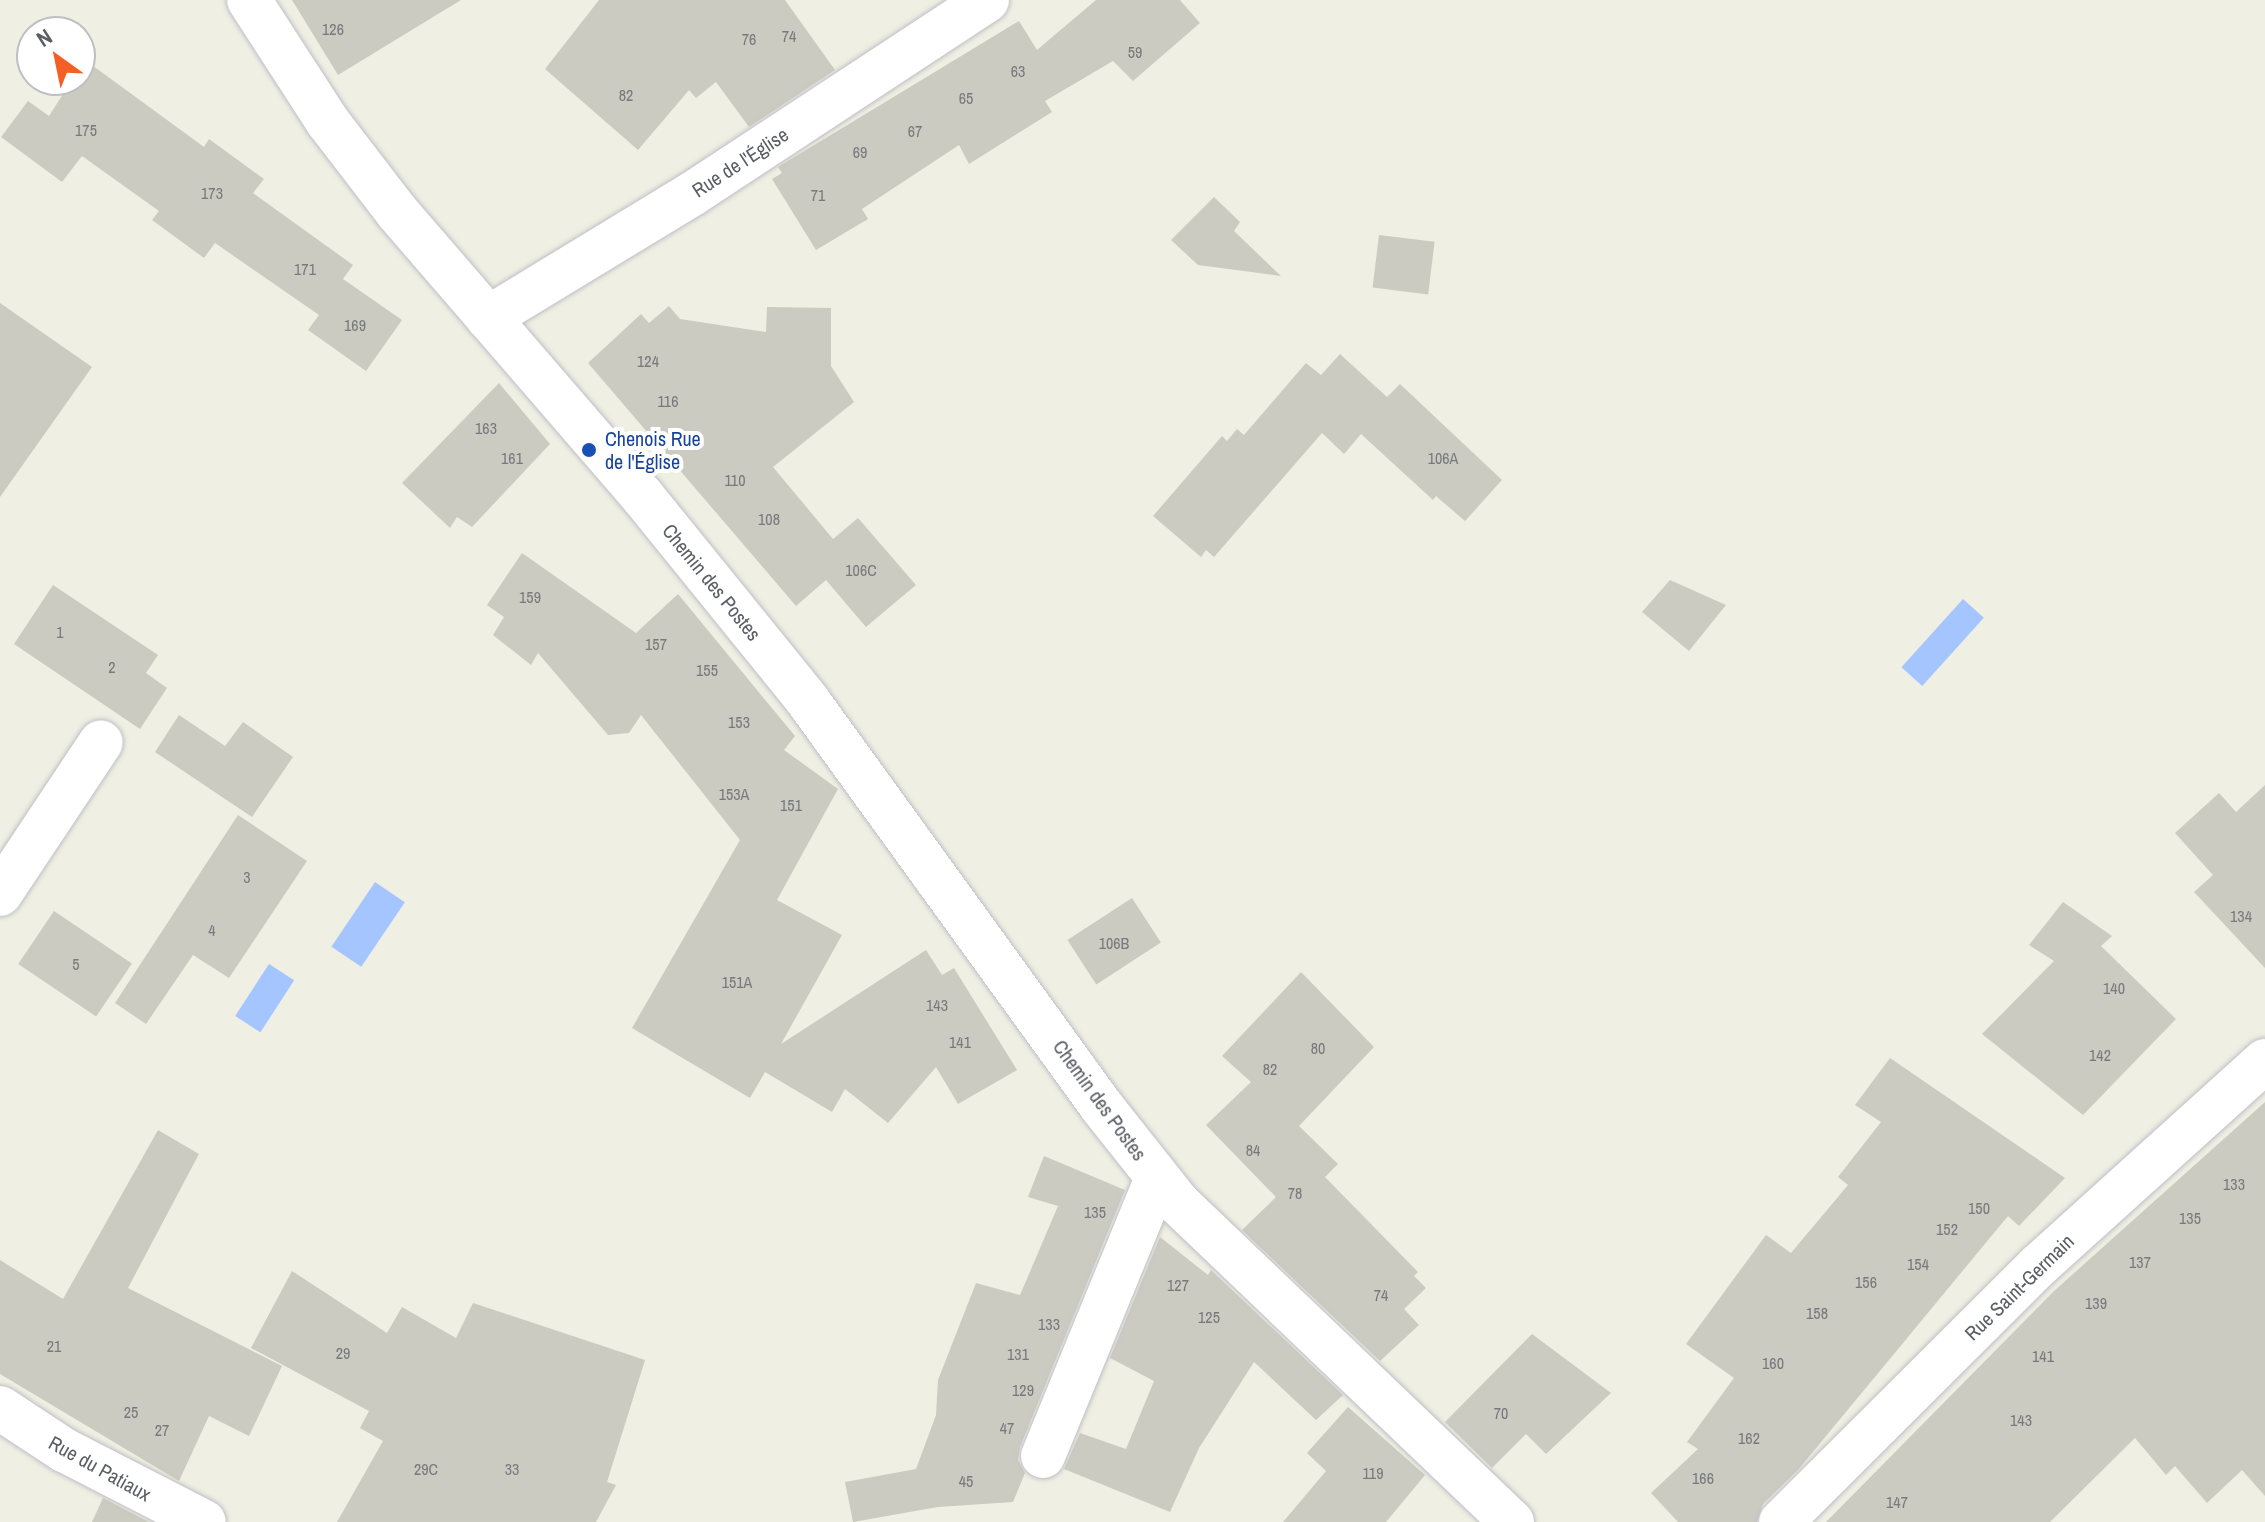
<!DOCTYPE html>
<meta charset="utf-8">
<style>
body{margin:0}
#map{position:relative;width:2265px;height:1522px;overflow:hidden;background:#efefe3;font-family:"Archivo Narrow",sans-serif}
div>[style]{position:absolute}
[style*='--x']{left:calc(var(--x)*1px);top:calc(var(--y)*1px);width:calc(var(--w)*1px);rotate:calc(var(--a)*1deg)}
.water>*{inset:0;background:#a4c5ff;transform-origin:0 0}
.building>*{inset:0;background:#cccbc2;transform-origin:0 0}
.roads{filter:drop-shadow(0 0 2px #bdbfc5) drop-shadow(0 0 2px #bdbfc5)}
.minor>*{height:44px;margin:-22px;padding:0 22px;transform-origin:22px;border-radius:22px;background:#fff}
.dots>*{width:22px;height:22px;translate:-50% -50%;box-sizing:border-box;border:4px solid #fff;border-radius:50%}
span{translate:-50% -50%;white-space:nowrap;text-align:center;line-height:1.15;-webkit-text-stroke:8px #fff;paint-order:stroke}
.number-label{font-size:16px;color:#77797c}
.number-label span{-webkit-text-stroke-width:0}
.street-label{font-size:20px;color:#5b5e65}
.transit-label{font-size:20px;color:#164399}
.left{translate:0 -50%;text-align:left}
.north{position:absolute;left:16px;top:16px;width:80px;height:80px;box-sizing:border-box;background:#fff;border:2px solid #bdbfc1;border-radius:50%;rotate:327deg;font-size:22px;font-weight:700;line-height:32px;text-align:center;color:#5b5e65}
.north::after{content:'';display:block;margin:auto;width:28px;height:36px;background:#f45f25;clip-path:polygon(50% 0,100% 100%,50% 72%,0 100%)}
</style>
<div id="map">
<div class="water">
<div style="left:1963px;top:599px;width:28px;height:92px;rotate:42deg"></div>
<div style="left:375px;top:882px;width:36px;height:78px;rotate:34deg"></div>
<div style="left:269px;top:964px;width:30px;height:62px;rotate:33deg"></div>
</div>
<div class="building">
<div style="clip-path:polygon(292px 0,461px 0,338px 75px)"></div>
<div style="clip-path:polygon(599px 0,785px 0,835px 70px,749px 127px,716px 82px,696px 98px,689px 90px,638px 150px,545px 69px)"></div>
<div style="clip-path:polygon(1096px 0,1180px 0,1200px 23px,1133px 81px,1113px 61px,1045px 101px,1052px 112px,969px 164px,959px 145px,862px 209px,868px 219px,816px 250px,772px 179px,782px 173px,778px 167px,1019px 21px,1037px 50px)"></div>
<div style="clip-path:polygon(85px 60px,204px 147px,209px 139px,264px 179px,253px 193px,353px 265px,343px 279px,402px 320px,366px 371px,308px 330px,319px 315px,215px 243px,204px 258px,152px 220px,159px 211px,82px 156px,62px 182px,1px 137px,28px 101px,49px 116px,72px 80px,80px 80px)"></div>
<div style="clip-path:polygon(1214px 197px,1240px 222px,1234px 231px,1281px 276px,1198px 265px,1171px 240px)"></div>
<div style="left:1379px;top:235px;width:56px;height:53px;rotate:7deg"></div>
<div style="clip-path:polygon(0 303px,92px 367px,0 497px)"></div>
<div style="clip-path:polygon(669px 306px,680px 319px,766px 332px,767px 307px,831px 308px,831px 366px,854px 402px,773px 467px,833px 539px,858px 518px,916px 585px,866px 627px,826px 580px,796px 606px,588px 363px,641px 314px,649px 323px)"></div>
<div style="clip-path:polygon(1340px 354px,1387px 397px,1400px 384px,1502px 480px,1465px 521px,1436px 496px,1433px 500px,1361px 434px,1344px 454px,1322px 433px,1214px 557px,1206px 550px,1201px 557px,1153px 516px,1222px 436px,1227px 441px,1237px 429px,1244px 435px,1306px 363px,1321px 375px)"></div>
<div style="clip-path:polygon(499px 383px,550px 444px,472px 527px,457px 517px,450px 528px,402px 483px)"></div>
<div style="clip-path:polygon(522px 553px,636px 633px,678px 594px,795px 736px,784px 750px,838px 789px,777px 900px,842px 935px,781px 1044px,926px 950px,942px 975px,954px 968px,1017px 1070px,958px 1104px,936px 1067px,888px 1123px,845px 1089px,832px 1112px,765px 1072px,750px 1098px,632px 1028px,740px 840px,641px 715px,629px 733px,608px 735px,538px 653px,531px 665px,493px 635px,504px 617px,487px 605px)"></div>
<div style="clip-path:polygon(1670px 580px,1726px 605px,1689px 651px,1642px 612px)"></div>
<div style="clip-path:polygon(53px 585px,158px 655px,146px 673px,167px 688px,140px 729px,14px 644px)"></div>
<div style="clip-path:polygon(179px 715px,225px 746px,243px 722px,293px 757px,252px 817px,155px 752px)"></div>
<div style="clip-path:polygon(2265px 785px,2265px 968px,2194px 892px,2213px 875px,2175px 833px,2219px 793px,2236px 812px)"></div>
<div style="clip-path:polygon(238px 815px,307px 861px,229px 978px,193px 955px,146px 1024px,115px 1003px)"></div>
<div style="left:1132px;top:898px;width:53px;height:77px;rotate:57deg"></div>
<div style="clip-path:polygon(2063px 902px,2112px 936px,2101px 946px,2176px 1019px,2083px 1115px,1982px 1034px,2054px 961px,2029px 945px)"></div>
<div style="left:54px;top:911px;width:94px;height:64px;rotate:34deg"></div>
<div style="clip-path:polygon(1301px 972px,1374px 1047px,1299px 1126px,1338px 1164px,1325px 1177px,1418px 1272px,1414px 1276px,1426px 1288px,1404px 1309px,1419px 1325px,1380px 1361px,1242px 1230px,1276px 1197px,1206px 1125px,1251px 1082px,1222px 1056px)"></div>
<div style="clip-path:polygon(1890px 1058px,2065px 1178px,2019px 1226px,2008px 1216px,1798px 1470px,1763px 1504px,1757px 1522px,1678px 1522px,1651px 1493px,1698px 1449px,1687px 1442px,1734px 1378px,1686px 1344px,1766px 1235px,1791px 1253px,1848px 1185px,1838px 1177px,1881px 1122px,1855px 1105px)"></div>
<div style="clip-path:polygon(2265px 1102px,2265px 1496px,2242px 1470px,2207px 1503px,2175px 1466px,2166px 1475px,2135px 1438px,2050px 1522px,1826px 1522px,2054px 1291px)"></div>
<div style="clip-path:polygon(158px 1130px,199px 1154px,128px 1288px,282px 1366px,249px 1436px,209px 1416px,179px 1481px,0 1374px,0 1260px,63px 1299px)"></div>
<div style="clip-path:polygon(1044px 1156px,1125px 1190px,1020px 1447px,1018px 1460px,1025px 1473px,1013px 1502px,938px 1507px,853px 1522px,845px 1482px,916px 1469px,936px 1415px,938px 1380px,976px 1283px,1020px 1295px,1058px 1206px,1028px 1197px)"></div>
<div style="clip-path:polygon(1160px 1237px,1208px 1275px,1211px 1270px,1343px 1395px,1316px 1420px,1254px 1362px,1199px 1448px,1170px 1512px,1064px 1469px,1080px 1433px,1126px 1449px,1154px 1381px,1110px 1358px)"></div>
<div style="clip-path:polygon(292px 1271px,387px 1333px,402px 1307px,456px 1338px,473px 1303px,645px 1360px,607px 1482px,616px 1485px,596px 1522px,337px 1522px,383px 1441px,360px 1428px,369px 1411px,251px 1348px)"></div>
<div style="clip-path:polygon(1532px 1334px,1611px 1393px,1546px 1454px,1526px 1434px,1492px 1468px,1445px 1422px)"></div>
<div style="clip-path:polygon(1348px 1407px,1425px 1475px,1386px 1522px,1283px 1522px,1326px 1471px,1307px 1453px)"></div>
<div style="clip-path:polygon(103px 1498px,149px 1522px,92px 1522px)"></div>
</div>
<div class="roads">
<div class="minor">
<div style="--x:249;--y:0;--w:145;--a:57.1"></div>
<div style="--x:328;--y:122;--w:113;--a:52.5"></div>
<div style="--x:397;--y:212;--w:376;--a:49.2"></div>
<div style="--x:643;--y:497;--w:262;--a:51"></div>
<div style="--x:808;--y:701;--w:501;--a:54.09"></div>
<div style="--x:1102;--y:1107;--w:122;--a:51.6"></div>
<div style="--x:1178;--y:1203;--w:462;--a:43.7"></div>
<div style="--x:488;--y:318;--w:239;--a:-31.3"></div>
<div style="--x:692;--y:194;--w:353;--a:-33.3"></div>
<div style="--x:0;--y:894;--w:182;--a:-56.4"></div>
<div style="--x:0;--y:1408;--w:77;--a:33.3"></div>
<div style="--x:64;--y:1450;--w:157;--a:27.2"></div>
<div style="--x:1043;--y:1456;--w:300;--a:-67.7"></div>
<div style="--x:1781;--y:1522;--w:363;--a:-44.9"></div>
<div style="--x:2038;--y:1266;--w:306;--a:-42.1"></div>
</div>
</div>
<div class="dots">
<div style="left:589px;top:450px;background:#1a4fb4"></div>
</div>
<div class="number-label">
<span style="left:333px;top:29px">126</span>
<span style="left:789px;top:36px">74</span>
<span style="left:749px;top:39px">76</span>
<span style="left:1135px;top:52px">59</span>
<span style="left:1018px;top:71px">63</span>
<span style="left:626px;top:95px">82</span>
<span style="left:966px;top:98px">65</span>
<span style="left:86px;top:130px">175</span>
<span style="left:915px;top:131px">67</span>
<span style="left:860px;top:152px">69</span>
<span style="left:212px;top:193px">173</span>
<span style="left:818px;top:195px">71</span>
<span style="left:305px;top:269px">171</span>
<span style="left:355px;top:325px">169</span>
<span style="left:648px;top:361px">124</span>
<span style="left:668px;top:401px">116</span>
<span style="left:486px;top:428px">163</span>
<span style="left:512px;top:458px">161</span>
<span style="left:1443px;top:458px">106A</span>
<span style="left:735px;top:480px">110</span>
<span style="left:769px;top:519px">108</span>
<span style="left:861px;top:570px">106C</span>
<span style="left:530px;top:597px">159</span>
<span style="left:60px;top:632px">1</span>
<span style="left:656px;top:644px">157</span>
<span style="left:112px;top:667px">2</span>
<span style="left:707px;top:670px">155</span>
<span style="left:739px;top:722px">153</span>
<span style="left:734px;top:794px">153A</span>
<span style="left:791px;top:805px">151</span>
<span style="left:247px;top:877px">3</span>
<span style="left:2241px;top:916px">134</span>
<span style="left:212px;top:930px">4</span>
<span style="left:1114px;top:943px">106B</span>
<span style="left:76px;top:964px">5</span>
<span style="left:737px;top:982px">151A</span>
<span style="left:2114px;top:988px">140</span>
<span style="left:937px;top:1005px">143</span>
<span style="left:960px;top:1042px">141</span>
<span style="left:1318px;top:1048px">80</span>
<span style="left:2100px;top:1055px">142</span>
<span style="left:1270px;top:1069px">82</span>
<span style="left:1253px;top:1150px">84</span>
<span style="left:2234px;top:1184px">133</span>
<span style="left:1295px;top:1193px">78</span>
<span style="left:1979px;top:1208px">150</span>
<span style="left:1095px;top:1212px">135</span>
<span style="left:2190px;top:1218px">135</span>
<span style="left:1947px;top:1229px">152</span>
<span style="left:2140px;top:1262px">137</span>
<span style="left:1918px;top:1264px">154</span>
<span style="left:1866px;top:1282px">156</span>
<span style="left:1178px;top:1285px">127</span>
<span style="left:1381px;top:1295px">74</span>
<span style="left:2096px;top:1303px">139</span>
<span style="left:1817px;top:1313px">158</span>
<span style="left:1209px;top:1317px">125</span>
<span style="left:1049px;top:1324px">133</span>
<span style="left:54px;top:1346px">21</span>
<span style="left:343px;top:1353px">29</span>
<span style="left:1018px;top:1354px">131</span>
<span style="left:2043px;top:1356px">141</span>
<span style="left:1773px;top:1363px">160</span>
<span style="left:1023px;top:1390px">129</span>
<span style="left:131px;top:1412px">25</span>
<span style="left:1501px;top:1413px">70</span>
<span style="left:2021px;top:1420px">143</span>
<span style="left:1007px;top:1428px">47</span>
<span style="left:162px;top:1430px">27</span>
<span style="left:1749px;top:1438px">162</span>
<span style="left:426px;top:1469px">29C</span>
<span style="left:512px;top:1469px">33</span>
<span style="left:1373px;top:1473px">119</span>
<span style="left:1703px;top:1478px">166</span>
<span style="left:966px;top:1481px">45</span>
<span style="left:1897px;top:1502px">147</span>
</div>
<div class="street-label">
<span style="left:740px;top:162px;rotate:-33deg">Rue de l'Église</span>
<span style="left:712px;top:582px;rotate:51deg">Chemin des Postes</span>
<span style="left:1100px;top:1100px;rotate:54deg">Chemin des Postes</span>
<span style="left:2019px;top:1287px;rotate:-44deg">Rue Saint-Germain</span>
<span style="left:100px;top:1468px;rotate:29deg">Rue du Patiaux</span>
</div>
<div class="transit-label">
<span class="left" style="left:605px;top:450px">Chenois Rue<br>de l'Église</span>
</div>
<div class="north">N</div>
</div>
